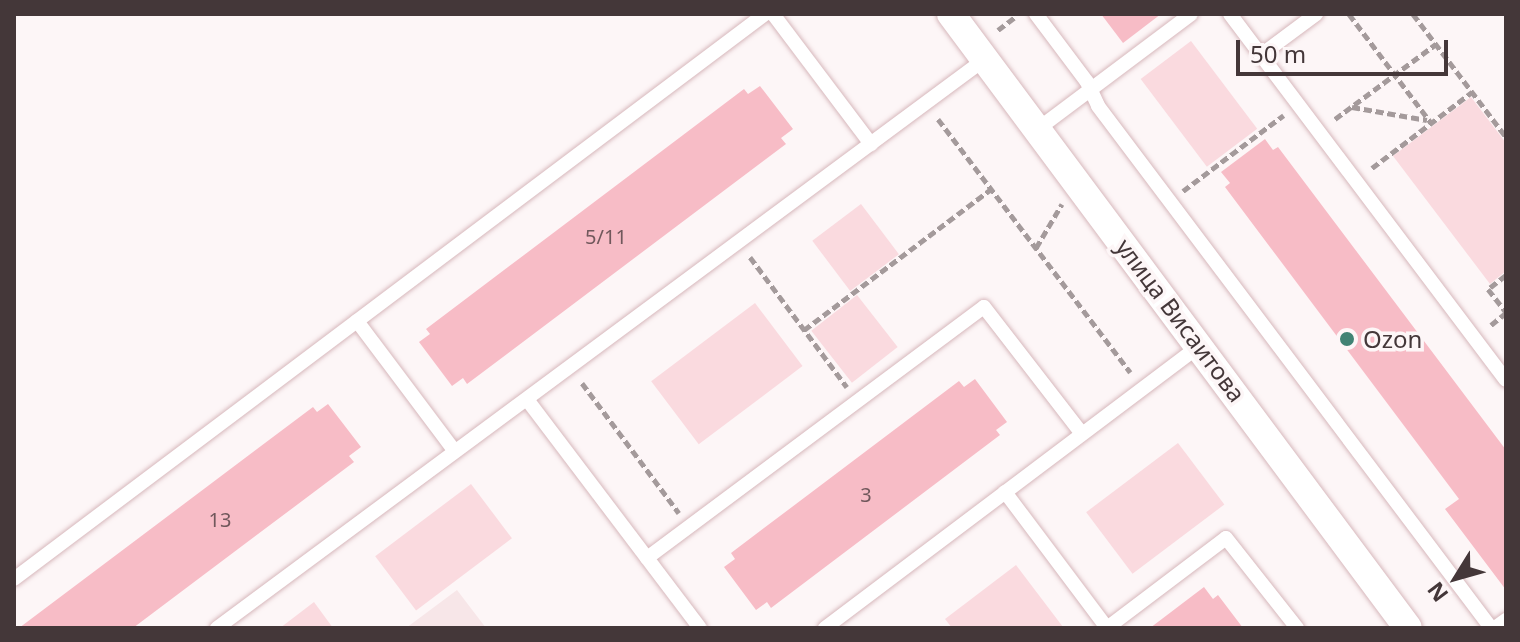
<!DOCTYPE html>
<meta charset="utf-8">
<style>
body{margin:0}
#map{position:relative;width:1520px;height:642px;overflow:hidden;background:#fdf6f7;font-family:"Noto Sans",sans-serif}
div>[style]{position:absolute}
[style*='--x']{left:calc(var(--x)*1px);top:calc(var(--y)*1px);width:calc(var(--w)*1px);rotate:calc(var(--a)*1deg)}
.built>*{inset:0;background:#f7e6e8}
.green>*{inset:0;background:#fadadf;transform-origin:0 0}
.building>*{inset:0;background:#f7bcc6}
.path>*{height:5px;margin-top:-2.5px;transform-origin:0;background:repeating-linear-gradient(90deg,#a49a9b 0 8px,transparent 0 12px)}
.roads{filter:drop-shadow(0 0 2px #d7b8bc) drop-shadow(0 0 2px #d7b8bc)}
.service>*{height:14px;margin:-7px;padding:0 7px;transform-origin:7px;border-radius:7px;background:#fff}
.minor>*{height:28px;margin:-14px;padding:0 14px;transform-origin:14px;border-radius:14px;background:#fff}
.dots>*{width:22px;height:22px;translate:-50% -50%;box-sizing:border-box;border:4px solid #fdf6f7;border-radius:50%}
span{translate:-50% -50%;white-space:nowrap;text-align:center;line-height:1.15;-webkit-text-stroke:7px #fdf6f7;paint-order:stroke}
.number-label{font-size:20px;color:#71585c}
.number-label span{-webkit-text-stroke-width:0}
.street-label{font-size:24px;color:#443739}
.poi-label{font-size:24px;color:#443739}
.left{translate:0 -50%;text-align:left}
.frame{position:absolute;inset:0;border:16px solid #443739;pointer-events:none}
.north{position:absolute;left:1416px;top:538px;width:80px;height:80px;-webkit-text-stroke:6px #fdf6f7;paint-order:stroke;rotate:233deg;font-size:22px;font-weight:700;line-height:32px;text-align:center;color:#443739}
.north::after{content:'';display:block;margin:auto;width:28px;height:36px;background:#443739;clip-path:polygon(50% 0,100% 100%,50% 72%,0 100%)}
.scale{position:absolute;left:1236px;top:40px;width:212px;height:36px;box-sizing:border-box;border:4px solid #443739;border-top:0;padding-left:10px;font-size:24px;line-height:28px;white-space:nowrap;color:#443739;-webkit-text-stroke:6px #fdf6f7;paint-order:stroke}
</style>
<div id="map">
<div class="built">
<div style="clip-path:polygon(457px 590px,486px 628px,406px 628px)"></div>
</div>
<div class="green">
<div style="left:1191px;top:41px;width:110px;height:63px;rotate:53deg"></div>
<div style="clip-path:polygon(1471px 97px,1506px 143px,1506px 271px,1490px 284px,1393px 156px)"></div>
<div style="left:861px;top:204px;width:63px;height:61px;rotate:53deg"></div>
<div style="left:857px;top:295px;width:66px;height:58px;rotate:52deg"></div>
<div style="left:755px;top:303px;width:79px;height:130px;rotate:53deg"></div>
<div style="left:1178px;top:443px;width:77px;height:115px;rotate:53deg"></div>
<div style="left:471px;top:484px;width:68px;height:120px;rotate:53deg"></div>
<div style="clip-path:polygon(1016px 565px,1063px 627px,952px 628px,945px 619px)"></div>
<div style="clip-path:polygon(314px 602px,333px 628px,280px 628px)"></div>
</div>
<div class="building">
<div style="clip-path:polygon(1101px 14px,1161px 14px,1123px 43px)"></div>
<div style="clip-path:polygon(760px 86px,793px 129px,781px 138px,786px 144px,467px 384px,463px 378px,452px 386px,419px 342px,430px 334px,426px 329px,744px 89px,748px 94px)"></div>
<div style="clip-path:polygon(1265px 139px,1273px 150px,1278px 147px,1506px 450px,1506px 590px,1445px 509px,1459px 499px,1225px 187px,1230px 183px,1221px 172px)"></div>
<div style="clip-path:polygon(975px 379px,1007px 422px,996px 430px,1000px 435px,771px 608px,767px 602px,756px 610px,724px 567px,735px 559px,731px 553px,959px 381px,964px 387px)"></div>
<div style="clip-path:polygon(328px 404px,361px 447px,349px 456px,354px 462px,133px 628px,19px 628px,313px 407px,317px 412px)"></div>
<div style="clip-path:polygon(1204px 587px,1213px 599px,1218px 595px,1243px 628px,1150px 628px)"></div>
</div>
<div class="path">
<div style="--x:1349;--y:14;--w:136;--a:53"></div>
<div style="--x:1413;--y:14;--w:154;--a:52.9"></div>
<div style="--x:998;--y:30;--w:21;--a:-37"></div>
<div style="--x:1352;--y:107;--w:76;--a:9.8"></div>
<div style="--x:938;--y:119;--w:318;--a:52.8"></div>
<div style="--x:1335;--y:119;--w:126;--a:-36.6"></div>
<div style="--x:1372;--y:168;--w:126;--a:-37.2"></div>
<div style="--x:1183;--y:191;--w:126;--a:-37"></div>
<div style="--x:1036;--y:248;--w:51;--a:-59.4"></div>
<div style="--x:750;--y:257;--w:162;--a:53.3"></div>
<div style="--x:1506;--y:275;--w:23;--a:142"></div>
<div style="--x:1488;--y:289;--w:29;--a:52"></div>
<div style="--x:1491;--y:325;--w:19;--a:-39"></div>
<div style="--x:804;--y:330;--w:234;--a:-37"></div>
<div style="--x:582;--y:383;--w:162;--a:53.3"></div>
</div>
<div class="roads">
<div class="service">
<div style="--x:773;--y:14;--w:163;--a:53"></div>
<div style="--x:1036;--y:14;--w:85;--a:53.1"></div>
<div style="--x:1087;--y:82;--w:26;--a:65"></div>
<div style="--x:1098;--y:106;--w:653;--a:53.02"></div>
<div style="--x:1230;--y:14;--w:458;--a:53"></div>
<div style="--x:1261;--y:55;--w:69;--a:-36.7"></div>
<div style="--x:1038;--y:129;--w:191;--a:-36.9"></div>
<div style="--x:357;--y:321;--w:161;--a:53.1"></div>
<div style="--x:529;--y:402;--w:283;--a:52.9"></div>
<div style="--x:1005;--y:492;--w:166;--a:53.1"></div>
<div style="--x:647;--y:558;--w:420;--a:-36.7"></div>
<div style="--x:984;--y:307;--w:160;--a:52.3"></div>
<div style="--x:14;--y:579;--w:940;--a:-36.96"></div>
<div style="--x:217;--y:628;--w:956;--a:-36.53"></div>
<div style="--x:825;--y:628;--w:470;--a:-37"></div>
<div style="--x:1107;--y:628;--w:149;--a:-37.1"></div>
<div style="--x:1226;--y:538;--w:115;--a:51.7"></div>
<div style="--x:1495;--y:628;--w:14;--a:-36"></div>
</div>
<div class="minor">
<div style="--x:951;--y:14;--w:765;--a:53.34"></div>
</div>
</div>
<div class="dots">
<div style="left:1347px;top:339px;background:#418374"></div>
</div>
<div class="number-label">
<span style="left:606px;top:236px">5/11</span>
<span style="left:866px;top:494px">3</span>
<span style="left:220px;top:519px">13</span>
</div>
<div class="street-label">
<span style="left:1181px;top:320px;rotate:53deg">улица Висаитова</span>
</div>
<div class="poi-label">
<span class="left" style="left:1363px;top:339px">Ozon</span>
</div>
<div class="frame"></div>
<div class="north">N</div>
<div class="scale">50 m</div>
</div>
